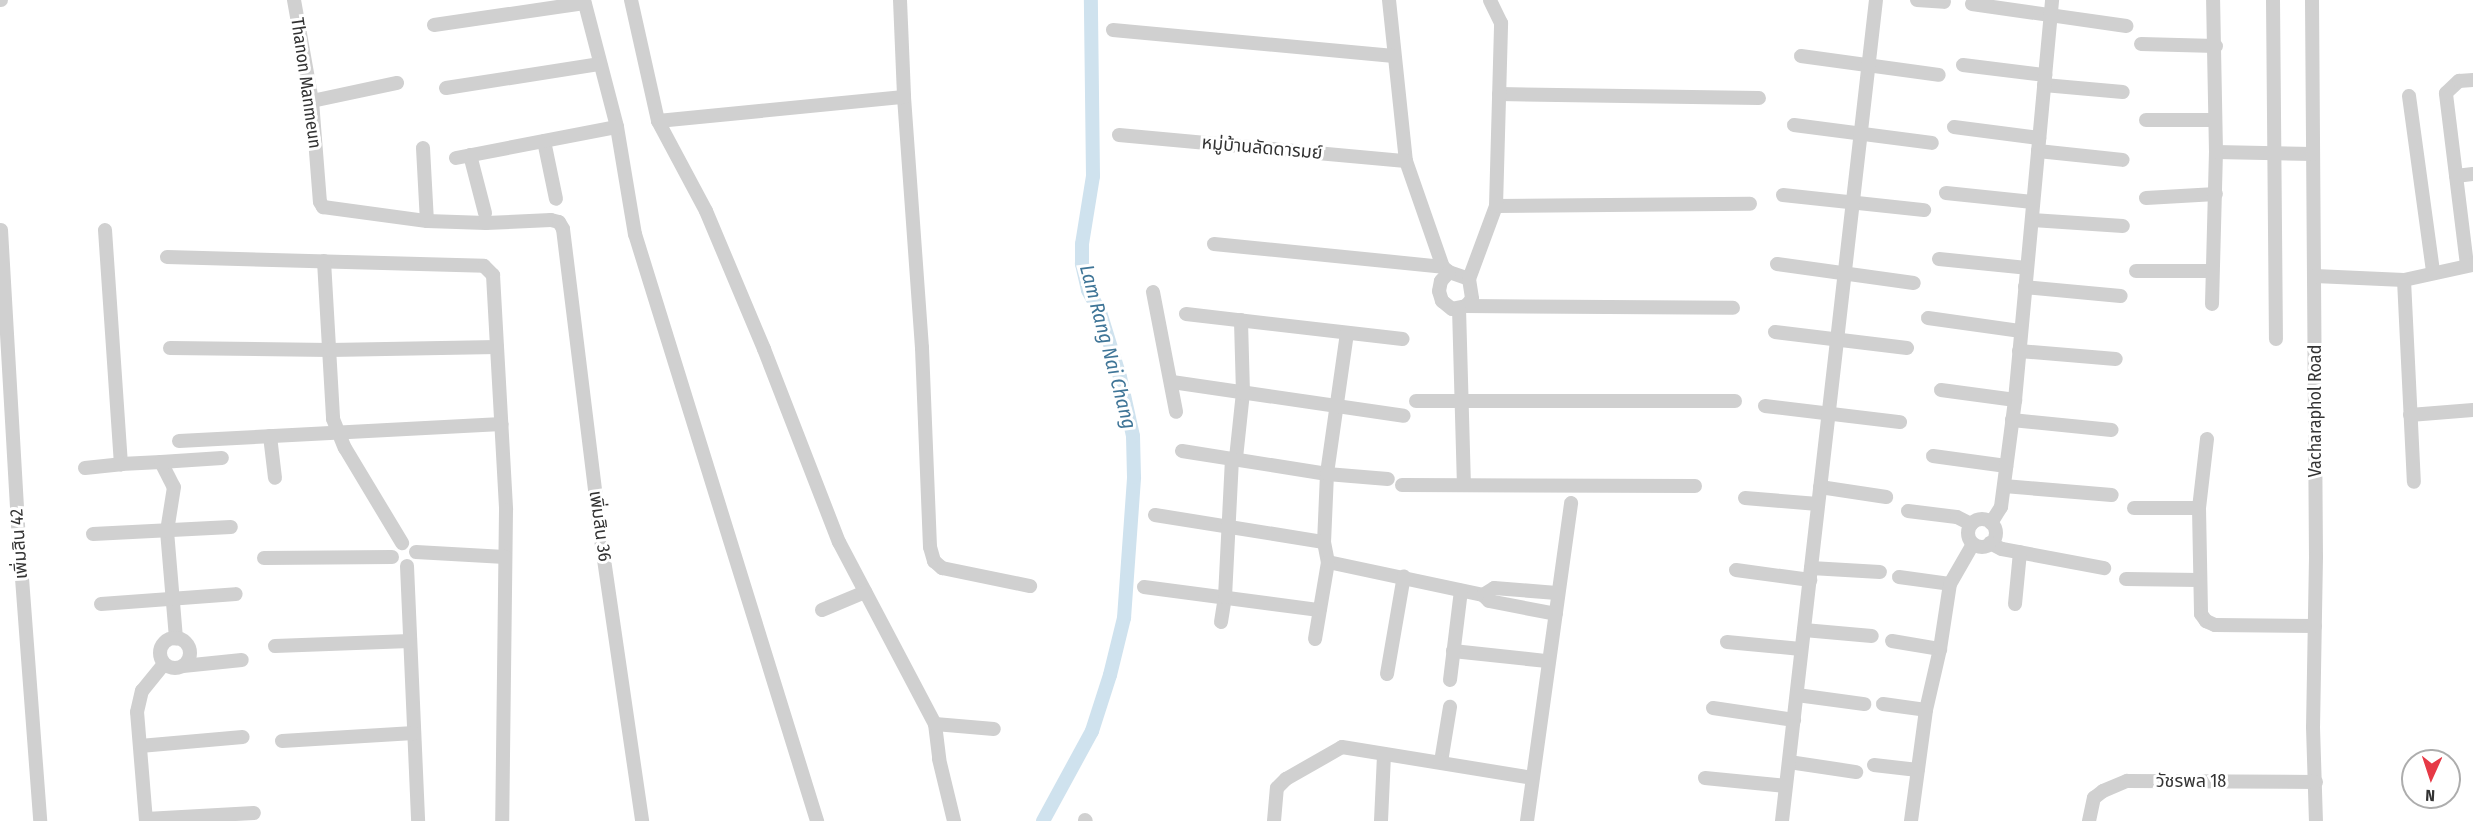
<!DOCTYPE html>
<meta charset="utf-8">
<style>
body{margin:0}
#map{position:relative;width:2473px;height:821px;overflow:hidden;background:#fff;font-family:"Fira Sans Condensed","Noto Sans Thai",sans-serif}
div>[style]{position:absolute}
[style*='--x']{left:calc(var(--x)*1px);top:calc(var(--y)*1px);width:calc(var(--w)*1px);rotate:calc(var(--a)*1deg)}
.canal>*{height:14px;margin:-7px;padding:0 7px;transform-origin:7px;border-radius:7px;background:#cfe2ee}
.minor>*{height:14px;margin:-7px;padding:0 7px;transform-origin:7px;border-radius:7px;background:#d0d0d0}
.minor>.ring{margin:-7px;padding:0;box-sizing:content-box;background:none;border:14px solid #d0d0d0;border-radius:50%}
span{translate:-50% -50%;white-space:nowrap;text-align:center;line-height:1.15;-webkit-text-stroke:6px #fff;paint-order:stroke}
.street-label{font-size:18px;color:#333}
.water-label{font-size:20px;color:#3f7597;font-style:italic}
.north{position:absolute;left:2401px;top:749px;width:60px;height:60px;box-sizing:border-box;background:#fff;border:2px solid #adadad;border-radius:50%;rotate:183deg;font-size:16px;font-weight:700;line-height:24px;text-align:center;color:#333}
.north::after{content:'';display:block;margin:auto;width:21px;height:27px;background:#e63946;clip-path:polygon(50% 0,100% 100%,50% 72%,0 100%)}
</style>
<div id="map">
<div class="canal">
<div style="--x:1043;--y:821;--w:102;--a:-61.4"></div>
<div style="--x:1092;--y:731;--w:59;--a:-72.2"></div>
<div style="--x:1110;--y:675;--w:59;--a:-76.2"></div>
<div style="--x:1124;--y:618;--w:141;--a:-85.9"></div>
<div style="--x:1134;--y:477;--w:41;--a:-91.4"></div>
<div style="--x:1133;--y:436;--w:60;--a:-102.4"></div>
<div style="--x:1120;--y:377;--w:68;--a:-107.1"></div>
<div style="--x:1100;--y:312;--w:25;--a:-119"></div>
<div style="--x:1088;--y:290;--w:27;--a:-103"></div>
<div style="--x:1082;--y:264;--w:20;--a:-90"></div>
<div style="--x:1082;--y:244;--w:69;--a:-80.8"></div>
<div style="--x:1093;--y:176;--w:176;--a:-90.7"></div>
</div>
<div class="minor">
<div style="--x:0;--y:0;--w:1;--a:0"></div>
<div style="--x:294;--y:0;--w:103;--a:79.9"></div>
<div style="--x:312;--y:101;--w:101;--a:85.5"></div>
<div style="--x:320;--y:202;--w:6;--a:59"></div>
<div style="--x:323;--y:207;--w:105;--a:7.7"></div>
<div style="--x:427;--y:221;--w:59;--a:1.9"></div>
<div style="--x:486;--y:223;--w:65;--a:-2.6"></div>
<div style="--x:551;--y:220;--w:8;--a:14"></div>
<div style="--x:559;--y:222;--w:8;--a:60"></div>
<div style="--x:563;--y:229;--w:305;--a:83"></div>
<div style="--x:600;--y:532;--w:292;--a:81.7"></div>
<div style="--x:584;--y:0;--w:131;--a:75.4"></div>
<div style="--x:617;--y:127;--w:109;--a:80.5"></div>
<div style="--x:635;--y:234;--w:615;--a:72.77"></div>
<div style="--x:631;--y:0;--w:124;--a:77.4"></div>
<div style="--x:658;--y:121;--w:102;--a:61.9"></div>
<div style="--x:706;--y:211;--w:150;--a:67.2"></div>
<div style="--x:764;--y:349;--w:207;--a:68.8"></div>
<div style="--x:839;--y:542;--w:206;--a:62.2"></div>
<div style="--x:935;--y:724;--w:35;--a:83"></div>
<div style="--x:939;--y:759;--w:64;--a:76.4"></div>
<div style="--x:900;--y:0;--w:97;--a:87.6"></div>
<div style="--x:904;--y:97;--w:252;--a:85.9"></div>
<div style="--x:922;--y:348;--w:199;--a:87.7"></div>
<div style="--x:930;--y:547;--w:15;--a:74"></div>
<div style="--x:934;--y:561;--w:11;--a:41"></div>
<div style="--x:942;--y:568;--w:90;--a:11.6"></div>
<div style="--x:1389;--y:0;--w:162;--a:84"></div>
<div style="--x:1406;--y:161;--w:112;--a:70.8"></div>
<div style="--x:1443;--y:267;--w:8;--a:40"></div>
<div style="--x:1917;--y:0;--w:27;--a:4"></div>
<div style="--x:2273;--y:0;--w:339;--a:89.5"></div>
<div style="--x:2312;--y:0;--w:557;--a:89.59"></div>
<div style="--x:2316;--y:557;--w:170;--a:91"></div>
<div style="--x:2313;--y:727;--w:94;--a:88.2"></div>
<div style="--x:1972;--y:4;--w:156;--a:8.1"></div>
<div style="--x:434;--y:25;--w:152;--a:-8.3"></div>
<div style="--x:1113;--y:30;--w:282;--a:5.3"></div>
<div style="--x:2141;--y:44;--w:75;--a:1.5"></div>
<div style="--x:1801;--y:56;--w:139;--a:7.8"></div>
<div style="--x:1963;--y:65;--w:83;--a:7"></div>
<div style="--x:2044;--y:85;--w:79;--a:5.1"></div>
<div style="--x:446;--y:88;--w:156;--a:-8.9"></div>
<div style="--x:1499;--y:94;--w:260;--a:0.9"></div>
<div style="--x:2409;--y:96;--w:178;--a:82.2"></div>
<div style="--x:312;--y:101;--w:87;--a:-12"></div>
<div style="--x:2146;--y:120;--w:69;--a:0"></div>
<div style="--x:658;--y:121;--w:247;--a:-5.6"></div>
<div style="--x:1794;--y:125;--w:139;--a:7.4"></div>
<div style="--x:1954;--y:127;--w:86;--a:7.4"></div>
<div style="--x:1119;--y:135;--w:288;--a:5.2"></div>
<div style="--x:544;--y:141;--w:59;--a:78.3"></div>
<div style="--x:423;--y:148;--w:73;--a:86.9"></div>
<div style="--x:2038;--y:151;--w:85;--a:6"></div>
<div style="--x:2216;--y:152;--w:97;--a:1.2"></div>
<div style="--x:470;--y:155;--w:60;--a:75.5"></div>
<div style="--x:456;--y:158;--w:164;--a:-10.9"></div>
<div style="--x:2456;--y:176;--w:17;--a:-7"></div>
<div style="--x:1946;--y:193;--w:87;--a:5.9"></div>
<div style="--x:1783;--y:195;--w:142;--a:6.1"></div>
<div style="--x:2146;--y:198;--w:70;--a:-3.3"></div>
<div style="--x:1496;--y:206;--w:254;--a:-0.5"></div>
<div style="--x:2032;--y:220;--w:91;--a:3.8"></div>
<div style="--x:1;--y:230;--w:295;--a:86.7"></div>
<div style="--x:18;--y:525;--w:297;--a:85.7"></div>
<div style="--x:105;--y:230;--w:235;--a:86.1"></div>
<div style="--x:121;--y:464;--w:40;--a:-2.9"></div>
<div style="--x:161;--y:462;--w:28;--a:63"></div>
<div style="--x:174;--y:487;--w:45;--a:99"></div>
<div style="--x:167;--y:531;--w:108;--a:85.2"></div>
<div style="--x:1214;--y:244;--w:230;--a:5.7"></div>
<div style="--x:167;--y:257;--w:317;--a:1.6"></div>
<div style="--x:484;--y:266;--w:13;--a:45"></div>
<div style="--x:493;--y:275;--w:235;--a:86.8"></div>
<div style="--x:506;--y:510;--w:311;--a:90.7"></div>
<div style="--x:1939;--y:259;--w:88;--a:5.8"></div>
<div style="--x:324;--y:261;--w:158;--a:86.7"></div>
<div style="--x:333;--y:419;--w:31;--a:68"></div>
<div style="--x:345;--y:448;--w:111;--a:59"></div>
<div style="--x:1777;--y:264;--w:138;--a:7.9"></div>
<div style="--x:2467;--y:265;--w:173;--a:-97"></div>
<div style="--x:2446;--y:93;--w:18;--a:-43"></div>
<div style="--x:2459;--y:81;--w:14;--a:-4"></div>
<div style="--x:2136;--y:271;--w:76;--a:0"></div>
<div style="--x:1449;--y:272;--w:21;--a:19"></div>
<div style="--x:1469;--y:279;--w:20;--a:81"></div>
<div style="--x:1472;--y:299;--w:9;--a:131"></div>
<div style="--x:1466;--y:306;--w:14;--a:168"></div>
<div style="--x:1452;--y:309;--w:13;--a:-141"></div>
<div style="--x:1442;--y:301;--w:10;--a:-107"></div>
<div style="--x:1439;--y:291;--w:10;--a:-79"></div>
<div style="--x:1441;--y:281;--w:12;--a:-48"></div>
<div style="--x:2315;--y:276;--w:89;--a:2.6"></div>
<div style="--x:2404;--y:280;--w:71;--a:-12.3"></div>
<div style="--x:1469;--y:279;--w:78;--a:-69.7"></div>
<div style="--x:1496;--y:206;--w:183;--a:-88.4"></div>
<div style="--x:1501;--y:23;--w:25;--a:-116"></div>
<div style="--x:2404;--y:280;--w:202;--a:87.2"></div>
<div style="--x:2025;--y:287;--w:96;--a:5.4"></div>
<div style="--x:1153;--y:292;--w:122;--a:79.1"></div>
<div style="--x:2212;--y:304;--w:152;--a:-88.5"></div>
<div style="--x:2216;--y:152;--w:152;--a:-91.1"></div>
<div style="--x:1466;--y:306;--w:267;--a:0.4"></div>
<div style="--x:1459;--y:308;--w:177;--a:88.4"></div>
<div style="--x:1186;--y:314;--w:218;--a:6.6"></div>
<div style="--x:1928;--y:318;--w:94;--a:8"></div>
<div style="--x:1775;--y:332;--w:133;--a:6.9"></div>
<div style="--x:1347;--y:333;--w:142;--a:98.1"></div>
<div style="--x:1327;--y:474;--w:68;--a:92.5"></div>
<div style="--x:1324;--y:542;--w:20;--a:79"></div>
<div style="--x:1328;--y:562;--w:158;--a:12"></div>
<div style="--x:1483;--y:595;--w:13;--a:-32"></div>
<div style="--x:1494;--y:588;--w:63;--a:4.5"></div>
<div style="--x:170;--y:348;--w:160;--a:0.7"></div>
<div style="--x:330;--y:350;--w:167;--a:-1"></div>
<div style="--x:2019;--y:351;--w:97;--a:4.7"></div>
<div style="--x:1172;--y:382;--w:234;--a:8.3"></div>
<div style="--x:1941;--y:390;--w:75;--a:7.7"></div>
<div style="--x:1416;--y:401;--w:319;--a:0"></div>
<div style="--x:1765;--y:406;--w:136;--a:6.8"></div>
<div style="--x:2410;--y:415;--w:63;--a:-4.5"></div>
<div style="--x:2012;--y:420;--w:100;--a:5.7"></div>
<div style="--x:270;--y:436;--w:42;--a:83.2"></div>
<div style="--x:2207;--y:439;--w:69;--a:96.6"></div>
<div style="--x:2199;--y:508;--w:106;--a:88.9"></div>
<div style="--x:2201;--y:614;--w:9;--a:54"></div>
<div style="--x:2206;--y:621;--w:10;--a:24"></div>
<div style="--x:2215;--y:625;--w:100;--a:0.6"></div>
<div style="--x:179;--y:441;--w:323;--a:-3"></div>
<div style="--x:1182;--y:451;--w:147;--a:9"></div>
<div style="--x:1327;--y:474;--w:61;--a:4.7"></div>
<div style="--x:1933;--y:456;--w:74;--a:7.8"></div>
<div style="--x:1236;--y:458;--w:65;--a:-83.9"></div>
<div style="--x:1243;--y:393;--w:73;--a:-91.6"></div>
<div style="--x:161;--y:462;--w:61;--a:-3.8"></div>
<div style="--x:85;--y:468;--w:36;--a:-6"></div>
<div style="--x:1402;--y:485;--w:293;--a:0.2"></div>
<div style="--x:2004;--y:486;--w:108;--a:4.8"></div>
<div style="--x:1820;--y:487;--w:67;--a:8.6"></div>
<div style="--x:1745;--y:498;--w:73;--a:4.7"></div>
<div style="--x:2134;--y:508;--w:65;--a:0"></div>
<div style="--x:1908;--y:511;--w:49;--a:7"></div>
<div style="--x:1957;--y:517;--w:16;--a:27"></div>
<div style="--x:1155;--y:515;--w:171;--a:9.1"></div>
<div class="ring" style="left:1968px;top:519px;width:14px;height:14px"></div>
<div style="--x:1991;--y:523;--w:19;--a:-58"></div>
<div style="--x:2001;--y:507;--w:108;--a:-82.5"></div>
<div style="--x:2015;--y:400;--w:402;--a:-84.7"></div>
<div style="--x:93;--y:534;--w:138;--a:-2.9"></div>
<div style="--x:1990;--y:543;--w:13;--a:27"></div>
<div style="--x:2002;--y:549;--w:104;--a:10.6"></div>
<div style="--x:416;--y:552;--w:89;--a:3.2"></div>
<div style="--x:264;--y:558;--w:128;--a:-0.4"></div>
<div style="--x:407;--y:566;--w:255;--a:87.5"></div>
<div style="--x:1811;--y:568;--w:69;--a:3.3"></div>
<div style="--x:1736;--y:570;--w:75;--a:7.7"></div>
<div style="--x:1899;--y:577;--w:51;--a:7.8"></div>
<div style="--x:2126;--y:579;--w:73;--a:0.8"></div>
<div style="--x:1144;--y:587;--w:177;--a:7.5"></div>
<div style="--x:1483;--y:595;--w:8;--a:45"></div>
<div style="--x:1489;--y:601;--w:68;--a:11"></div>
<div style="--x:101;--y:604;--w:135;--a:-4.2"></div>
<div style="--x:2015;--y:604;--w:52;--a:-84.5"></div>
<div style="--x:822;--y:610;--w:47;--a:-22.7"></div>
<div style="--x:1221;--y:622;--w:25;--a:-81"></div>
<div style="--x:1225;--y:597;--w:139;--a:-87.1"></div>
<div style="--x:1804;--y:630;--w:68;--a:5"></div>
<div class="ring" style="left:160px;top:638px;width:16px;height:16px"></div>
<div style="--x:1315;--y:639;--w:78;--a:-80.4"></div>
<div style="--x:1892;--y:641;--w:49;--a:9.5"></div>
<div style="--x:1727;--y:642;--w:74;--a:5.4"></div>
<div style="--x:275;--y:646;--w:135;--a:-2.1"></div>
<div style="--x:1453;--y:651;--w:95;--a:6.1"></div>
<div style="--x:183;--y:666;--w:59;--a:-5.8"></div>
<div style="--x:1387;--y:674;--w:99;--a:-80.2"></div>
<div style="--x:1450;--y:680;--w:90;--a:-83"></div>
<div style="--x:1797;--y:695;--w:68;--a:7.7"></div>
<div style="--x:1883;--y:704;--w:43;--a:7.9"></div>
<div style="--x:1713;--y:708;--w:82;--a:8.4"></div>
<div style="--x:935;--y:724;--w:59;--a:4.8"></div>
<div style="--x:282;--y:741;--w:132;--a:-3.5"></div>
<div style="--x:140;--y:746;--w:103;--a:-5"></div>
<div style="--x:1441;--y:762;--w:56;--a:-80.7"></div>
<div style="--x:1789;--y:762;--w:68;--a:8.5"></div>
<div style="--x:1874;--y:765;--w:44;--a:6.5"></div>
<div style="--x:1705;--y:778;--w:81;--a:5.6"></div>
<div style="--x:146;--y:819;--w:108;--a:-3.2"></div>
<div style="--x:1085;--y:820;--w:1;--a:45"></div>
<div style="--x:146;--y:821;--w:109;--a:-94.7"></div>
<div style="--x:137;--y:712;--w:22;--a:-77"></div>
<div style="--x:142;--y:691;--w:35;--a:-51"></div>
<div style="--x:1274;--y:821;--w:33;--a:-85"></div>
<div style="--x:1277;--y:788;--w:13;--a:-45"></div>
<div style="--x:1286;--y:779;--w:64;--a:-29.7"></div>
<div style="--x:1342;--y:747;--w:193;--a:9.2"></div>
<div style="--x:1381;--y:821;--w:67;--a:-87.4"></div>
<div style="--x:1527;--y:821;--w:321;--a:-82.1"></div>
<div style="--x:1782;--y:821;--w:826;--a:-83.47"></div>
<div style="--x:1911;--y:821;--w:112;--a:-82.3"></div>
<div style="--x:1926;--y:710;--w:63;--a:-77.1"></div>
<div style="--x:1940;--y:649;--w:66;--a:-81.3"></div>
<div style="--x:1950;--y:584;--w:46;--a:-60.1"></div>
<div style="--x:2089;--y:821;--w:24;--a:-78"></div>
<div style="--x:2094;--y:798;--w:11;--a:-38"></div>
<div style="--x:2103;--y:791;--w:26;--a:-23"></div>
<div style="--x:2127;--y:781;--w:189;--a:0.3"></div>
</div>
<div class="street-label">
<span style="left:306px;top:83px;rotate:82deg">Thanon Manmeun</span>
<span style="left:1262px;top:148px;rotate:5deg">หมู่บ้านลัดดารมย์</span>
<span style="left:2315px;top:411px;rotate:-90deg">Vacharaphol Road</span>
<span style="left:600px;top:526px;rotate:82deg">เพิ่มสิน 36</span>
<span style="left:19px;top:544px;rotate:-94deg">เพิ่มสิน 42</span>
<span style="left:2191px;top:781px">วัชรพล 18</span>
</div>
<div class="water-label">
<span style="left:1108px;top:347px;rotate:75deg">Lam Rang Nai Chang</span>
</div>
<div class="north">N</div>
</div>
